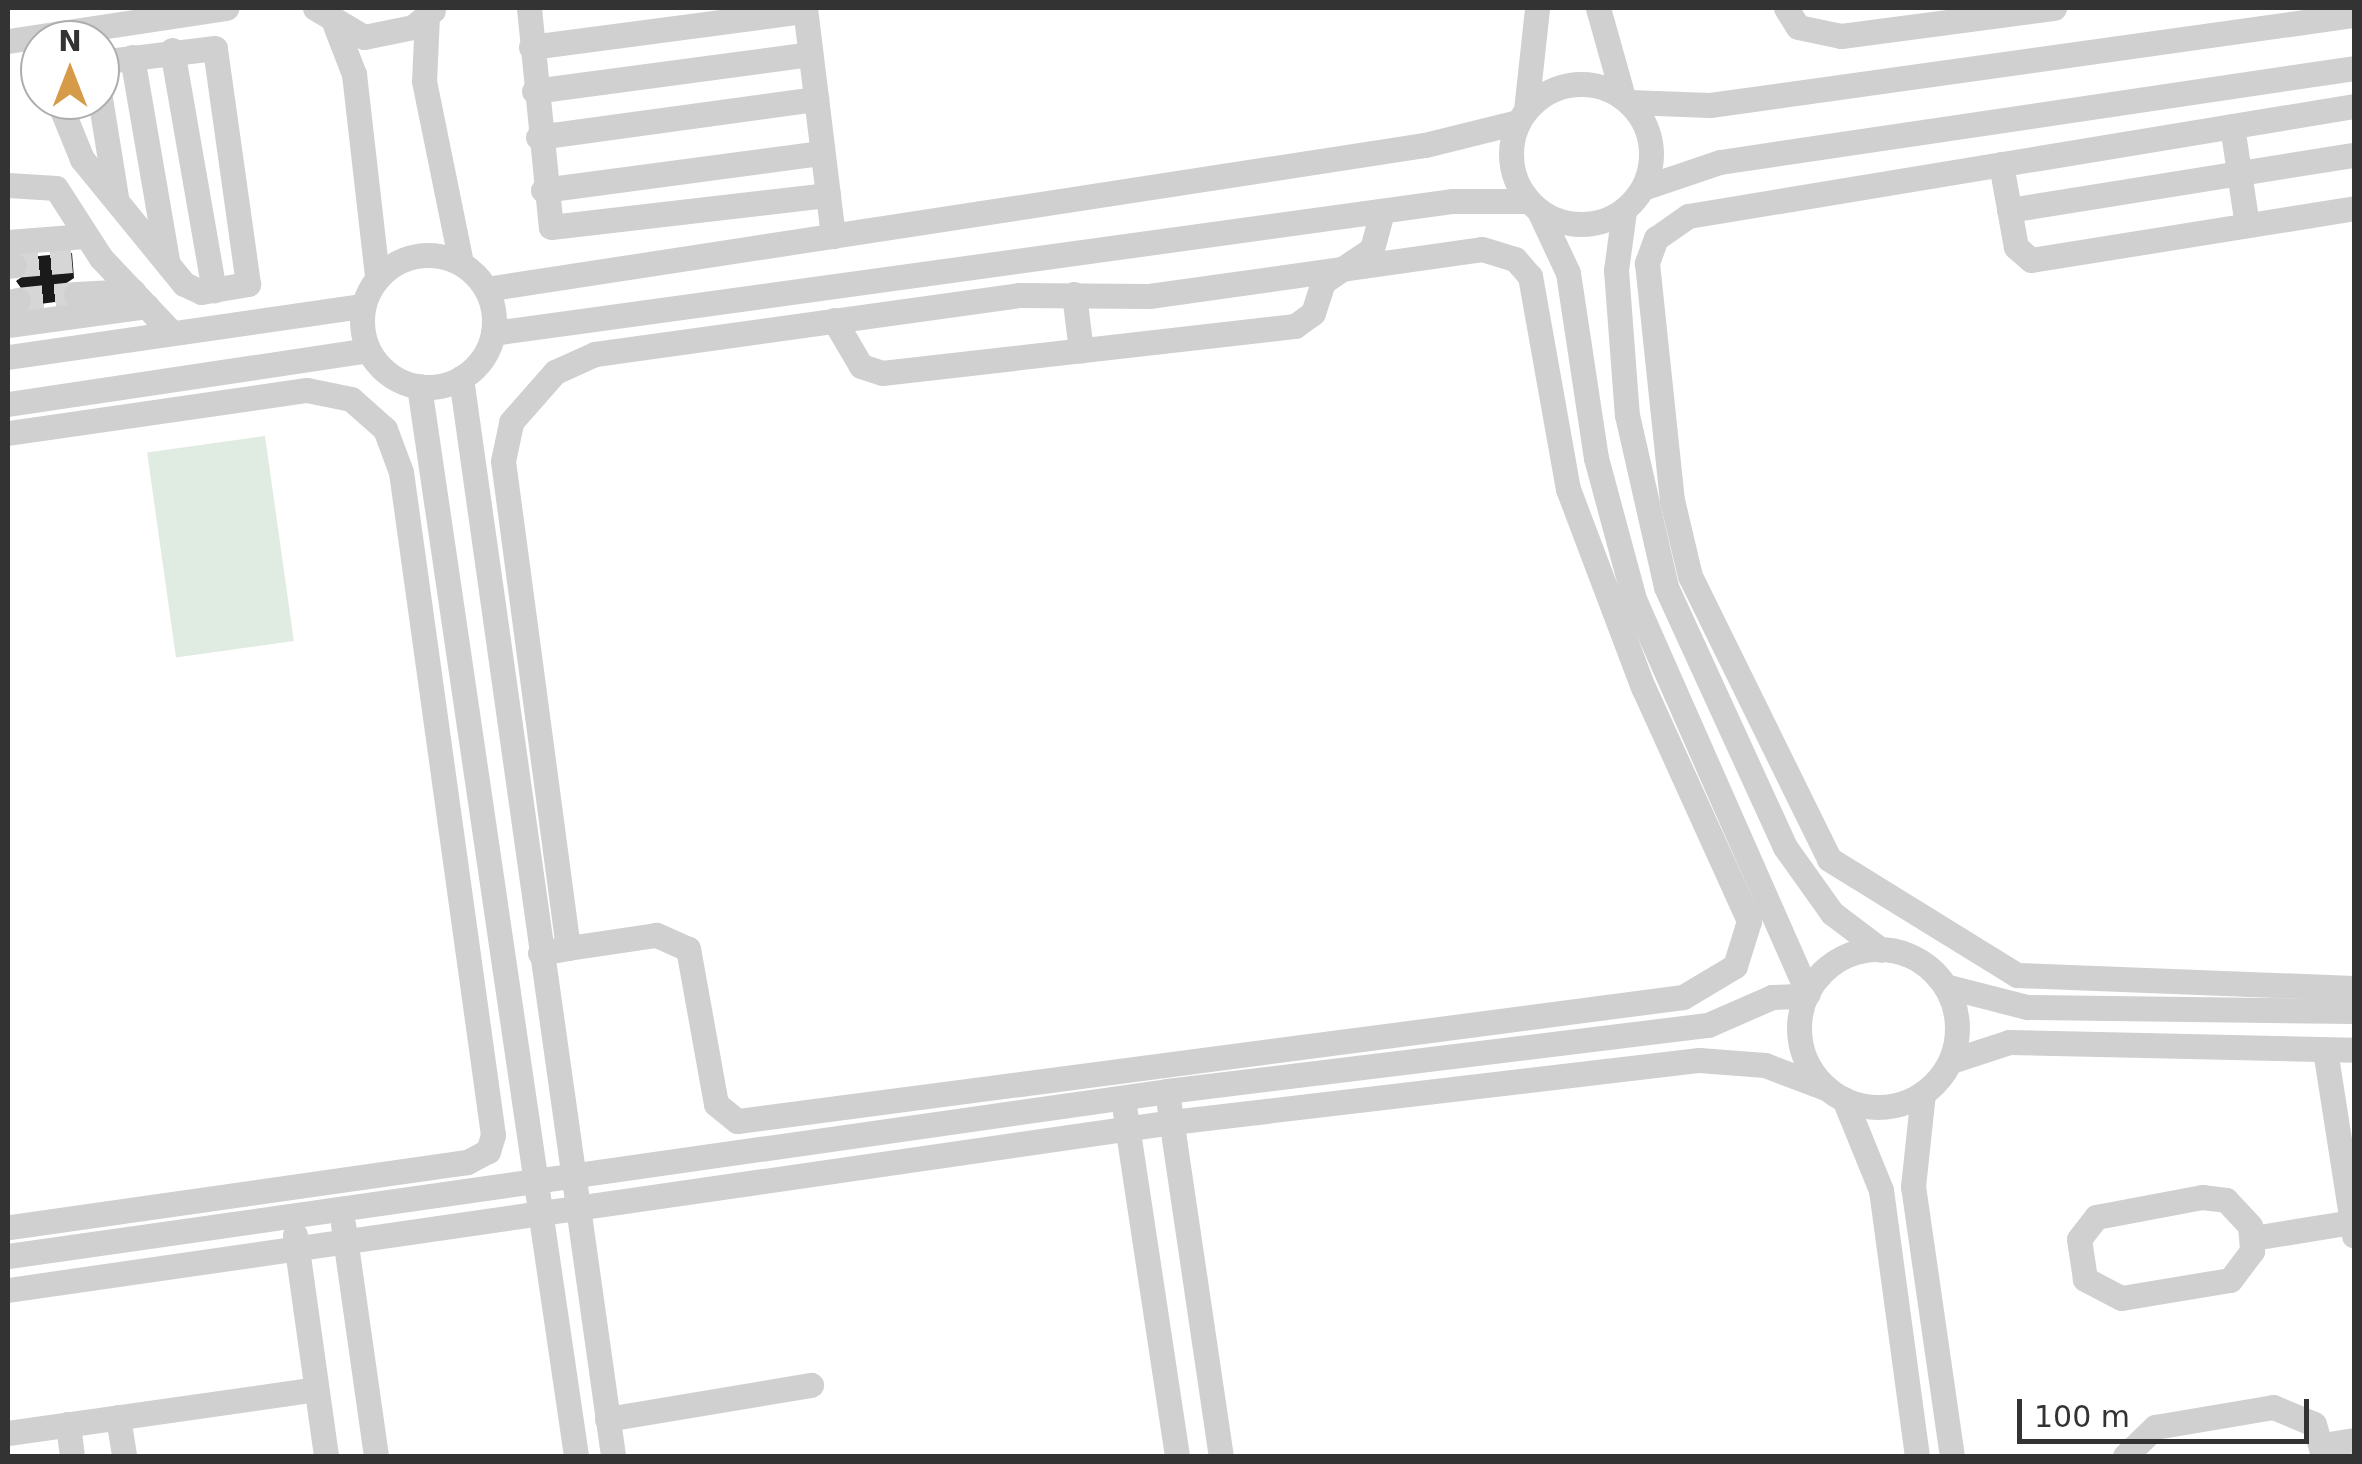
<!DOCTYPE html>
<style>
body{margin:0}
#map{position:relative;width:2362px;height:1464px;overflow:hidden;background:#fff;font-family:"DejaVu Sans",sans-serif}
div>[style]{position:absolute}
[style*='--x']{left:calc(var(--x)*1px);top:calc(var(--y)*1px);width:calc(var(--w)*1px);rotate:calc(var(--a)*1deg)}
.green>*{inset:0;background:#e0ebe1;transform-origin:0 0}
.building>*{inset:0;background:#1a1a1a}
.minor-tunnel>*{height:25px;margin-top:-12.5px;transform-origin:0;background:repeating-linear-gradient(90deg,#d6d6d6 0 25px,transparent 0 37px)}
.minor>*{height:25px;margin:-12.5px;padding:0 12.5px;transform-origin:12.5px;border-radius:12.5px;background:#d0d0d0}
.minor>.ring{margin:-12.5px;padding:0;box-sizing:content-box;background:none;border:25px solid #d0d0d0;border-radius:50%}
span{translate:-50% -50%;white-space:nowrap;text-align:center;line-height:1.15;-webkit-text-stroke:10px #fff;paint-order:stroke}
.frame{position:absolute;inset:0;border:10px solid #333;pointer-events:none}
.north{position:absolute;left:20px;top:20px;width:100px;height:100px;box-sizing:border-box;background:#fff;border:2px solid #adadad;border-radius:50%;rotate:0deg;font-size:28px;font-weight:700;line-height:40px;text-align:center;color:#333}
.north::after{content:'';display:block;margin:auto;width:35px;height:45px;background:#d69b49;clip-path:polygon(50% 0,100% 100%,50% 72%,0 100%)}
.scale{position:absolute;left:2017px;top:1399px;width:292px;height:45px;box-sizing:border-box;border:5px solid #333;border-top:0;padding-left:12px;font-size:30px;line-height:35px;white-space:nowrap;color:#333;-webkit-text-stroke:8px #fff;paint-order:stroke}
</style>
<div id="map">
<div class="green">
<div style="left:265px;top:436px;width:207px;height:119px;rotate:82deg"></div>
</div>
<div class="building">
<div style="clip-path:polygon(72px 253px,74px 278px,62px 286px,62px 301px,33px 305px,16px 281px,29px 272px,28px 257px)"></div>
</div>
<div class="minor-tunnel">
<div style="--x:14;--y:265;--w:58;--a:-4.9"></div>
<div style="--x:18;--y:300;--w:58;--a:-5.9"></div>
</div>
<div class="minor">
<div style="--x:315;--y:8;--w:57;--a:30.6"></div>
<div style="--x:364;--y:37;--w:50;--a:-11.5"></div>
<div style="--x:413;--y:27;--w:26;--a:-40"></div>
<div style="--x:529;--y:8;--w:220;--a:84.3"></div>
<div style="--x:551;--y:227;--w:279;--a:-6.6"></div>
<div style="--x:805;--y:8;--w:230;--a:83"></div>
<div style="--x:1598;--y:8;--w:92;--a:74.3"></div>
<div style="--x:1786;--y:8;--w:22;--a:58"></div>
<div style="--x:1798;--y:27;--w:44;--a:11.8"></div>
<div style="--x:1841;--y:36;--w:215;--a:-7.5"></div>
<div style="--x:427;--y:16;--w:65;--a:92.6"></div>
<div style="--x:424;--y:81;--w:186;--a:78.5"></div>
<div style="--x:335;--y:25;--w:53;--a:68.8"></div>
<div style="--x:354;--y:74;--w:204;--a:83.5"></div>
<div style="--x:8;--y:41;--w:221;--a:-8.6"></div>
<div style="--x:531;--y:47;--w:276;--a:-7.5"></div>
<div style="--x:172;--y:50;--w:244;--a:80.1"></div>
<div style="--x:132;--y:57;--w:205;--a:80.2"></div>
<div class="ring" style="left:1511px;top:84px;width:115px;height:115px"></div>
<div style="--x:534;--y:91;--w:278;--a:-7.6"></div>
<div style="--x:100;--y:98;--w:100;--a:80.8"></div>
<div style="--x:58;--y:100;--w:64;--a:67.9"></div>
<div style="--x:82;--y:159;--w:161;--a:50.8"></div>
<div style="--x:184;--y:284;--w:19;--a:25"></div>
<div style="--x:201;--y:292;--w:48;--a:-9.7"></div>
<div style="--x:248;--y:284;--w:238;--a:-98"></div>
<div style="--x:215;--y:48;--w:116;--a:173.1"></div>
<div style="--x:1629;--y:102;--w:81;--a:2.1"></div>
<div style="--x:1710;--y:105;--w:650;--a:-7.96"></div>
<div style="--x:2354;--y:106;--w:675;--a:170.62"></div>
<div style="--x:1688;--y:216;--w:39;--a:145"></div>
<div style="--x:1656;--y:238;--w:27;--a:110"></div>
<div style="--x:1647;--y:263;--w:238;--a:84"></div>
<div style="--x:1672;--y:500;--w:78;--a:76.7"></div>
<div style="--x:1690;--y:576;--w:315;--a:63.8"></div>
<div style="--x:1829;--y:859;--w:221;--a:31.7"></div>
<div style="--x:2017;--y:975;--w:337;--a:2.2"></div>
<div style="--x:1526;--y:110;--w:103;--a:-83.8"></div>
<div style="--x:2232;--y:126;--w:100;--a:81.4"></div>
<div style="--x:538;--y:137;--w:281;--a:-7.8"></div>
<div style="--x:2001;--y:164;--w:84;--a:79.8"></div>
<div style="--x:2016;--y:247;--w:20;--a:41"></div>
<div style="--x:2031;--y:260;--w:327;--a:-9.1"></div>
<div style="--x:8;--y:185;--w:48;--a:3.6"></div>
<div style="--x:56;--y:188;--w:83;--a:57.3"></div>
<div style="--x:101;--y:258;--w:103;--a:46.6"></div>
<div style="--x:1643;--y:188;--w:81;--a:-18.7"></div>
<div style="--x:1720;--y:162;--w:641;--a:-8.43"></div>
<div style="--x:543;--y:190;--w:281;--a:-7.6"></div>
<div style="--x:2009;--y:210;--w:349;--a:-9.1"></div>
<div style="--x:1539;--y:211;--w:68;--a:64.9"></div>
<div style="--x:1568;--y:273;--w:187;--a:81.4"></div>
<div style="--x:1596;--y:458;--w:146;--a:74.9"></div>
<div style="--x:1634;--y:599;--w:431;--a:66.2"></div>
<div style="--x:1624;--y:211;--w:60;--a:97.7"></div>
<div style="--x:1616;--y:270;--w:145;--a:85.7"></div>
<div style="--x:1627;--y:415;--w:176;--a:77.2"></div>
<div style="--x:1666;--y:587;--w:286;--a:65.4"></div>
<div style="--x:1785;--y:847;--w:81;--a:54.5"></div>
<div style="--x:1832;--y:913;--w:61;--a:37.1"></div>
<div style="--x:8;--y:242;--w:77;--a:-4.5"></div>
<div class="ring" style="left:362px;top:255px;width:107px;height:107px"></div>
<div style="--x:8;--y:266;--w:6;--a:-9"></div>
<div style="--x:486;--y:289;--w:950;--a:-8.72"></div>
<div style="--x:1425;--y:145;--w:96;--a:-13.9"></div>
<div style="--x:76;--y:294;--w:57;--a:-3"></div>
<div style="--x:1074;--y:294;--w:57;--a:83"></div>
<div style="--x:8;--y:302;--w:10;--a:-11"></div>
<div style="--x:834;--y:320;--w:53;--a:59.6"></div>
<div style="--x:861;--y:366;--w:22;--a:18"></div>
<div style="--x:882;--y:373;--w:416;--a:-6.5"></div>
<div style="--x:1295;--y:326;--w:22;--a:-36"></div>
<div style="--x:1313;--y:313;--w:33;--a:-72"></div>
<div style="--x:1323;--y:282;--w:59;--a:-34"></div>
<div style="--x:1372;--y:249;--w:39;--a:-75"></div>
<div style="--x:8;--y:325;--w:140;--a:-7.8"></div>
<div style="--x:493;--y:333;--w:969;--a:-7.83"></div>
<div style="--x:1453;--y:201;--w:75;--a:0"></div>
<div style="--x:8;--y:357;--w:358;--a:-8.2"></div>
<div style="--x:461;--y:378;--w:1089;--a:81.97"></div>
<div style="--x:419;--y:386;--w:1081;--a:81.65"></div>
<div style="--x:8;--y:404;--w:364;--a:-8.5"></div>
<div style="--x:8;--y:433;--w:302;--a:-8.2"></div>
<div style="--x:307;--y:390;--w:45;--a:11.6"></div>
<div style="--x:351;--y:399;--w:45;--a:41.4"></div>
<div style="--x:385;--y:429;--w:46;--a:69.6"></div>
<div style="--x:401;--y:472;--w:669;--a:82.1"></div>
<div style="--x:493;--y:1135;--w:17;--a:107"></div>
<div style="--x:488;--y:1151;--w:24;--a:152"></div>
<div style="--x:467;--y:1162;--w:464;--a:171.9"></div>
<div class="ring" style="left:1799px;top:949px;width:133px;height:133px"></div>
<div style="--x:540;--y:953;--w:28;--a:-10"></div>
<div style="--x:568;--y:948;--w:491;--a:-97.6"></div>
<div style="--x:503;--y:461;--w:40;--a:-78"></div>
<div style="--x:511;--y:422;--w:67;--a:-48.7"></div>
<div style="--x:555;--y:372;--w:44;--a:-24.2"></div>
<div style="--x:595;--y:354;--w:428;--a:-7.9"></div>
<div style="--x:1019;--y:295;--w:130;--a:0.4"></div>
<div style="--x:1149;--y:296;--w:336;--a:-8"></div>
<div style="--x:1482;--y:249;--w:34;--a:17"></div>
<div style="--x:1515;--y:259;--w:23;--a:49"></div>
<div style="--x:1530;--y:276;--w:216;--a:79.9"></div>
<div style="--x:1568;--y:489;--w:212;--a:69.3"></div>
<div style="--x:1643;--y:687;--w:257;--a:65.6"></div>
<div style="--x:1749;--y:921;--w:47;--a:107.3"></div>
<div style="--x:1735;--y:966;--w:61;--a:149.2"></div>
<div style="--x:1683;--y:997;--w:954;--a:172.53"></div>
<div style="--x:737;--y:1121;--w:27;--a:-141"></div>
<div style="--x:716;--y:1104;--w:158;--a:-100.2"></div>
<div style="--x:688;--y:949;--w:35;--a:-156"></div>
<div style="--x:656;--y:935;--w:89;--a:171.6"></div>
<div style="--x:1945;--y:986;--w:85;--a:14.4"></div>
<div style="--x:2027;--y:1007;--w:327;--a:0.7"></div>
<div style="--x:2325;--y:1050;--w:188;--a:81.1"></div>
<div style="--x:1951;--y:1061;--w:61;--a:-18.1"></div>
<div style="--x:2009;--y:1042;--w:345;--a:1.3"></div>
<div style="--x:1923;--y:1093;--w:94;--a:96.1"></div>
<div style="--x:1913;--y:1186;--w:273;--a:81.8"></div>
<div style="--x:1844;--y:1099;--w:98;--a:67.9"></div>
<div style="--x:1881;--y:1190;--w:268;--a:82.3"></div>
<div style="--x:1169;--y:1105;--w:355;--a:81.6"></div>
<div style="--x:1125;--y:1112;--w:348;--a:81.4"></div>
<div style="--x:2202;--y:1197;--w:24;--a:7"></div>
<div style="--x:2226;--y:1200;--w:35;--a:47"></div>
<div style="--x:2250;--y:1226;--w:25;--a:85"></div>
<div style="--x:2252;--y:1251;--w:36;--a:127"></div>
<div style="--x:2230;--y:1280;--w:110;--a:170.6"></div>
<div style="--x:2121;--y:1298;--w:41;--a:-152.2"></div>
<div style="--x:2085;--y:1279;--w:40;--a:-98.5"></div>
<div style="--x:2079;--y:1239;--w:28;--a:-52"></div>
<div style="--x:2096;--y:1217;--w:108;--a:-10.7"></div>
<div style="--x:343;--y:1224;--w:234;--a:81.9"></div>
<div style="--x:295;--y:1235;--w:223;--a:82"></div>
<div style="--x:2253;--y:1238;--w:100;--a:-9.2"></div>
<div style="--x:8;--y:1256;--w:1171;--a:-8.1"></div>
<div style="--x:1167;--y:1091;--w:545;--a:-6.96"></div>
<div style="--x:1708;--y:1025;--w:70;--a:-23.6"></div>
<div style="--x:1772;--y:997;--w:34;--a:-2"></div>
<div style="--x:8;--y:1290;--w:1176;--a:-8.21"></div>
<div style="--x:1172;--y:1122;--w:531;--a:-6.71"></div>
<div style="--x:1699;--y:1060;--w:66;--a:4.3"></div>
<div style="--x:1765;--y:1065;--w:67;--a:20.9"></div>
<div style="--x:118;--y:1417;--w:39;--a:81"></div>
<div style="--x:607;--y:1419;--w:207;--a:-9.5"></div>
<div style="--x:68;--y:1424;--w:32;--a:83"></div>
<div style="--x:8;--y:1433;--w:311;--a:-8.1"></div>
<div style="--x:2323;--y:1445;--w:31;--a:-9"></div>
<div style="--x:2125;--y:1456;--w:42;--a:-44"></div>
<div style="--x:2155;--y:1427;--w:120;--a:-9.6"></div>
<div style="--x:2273;--y:1407;--w:44;--a:22.5"></div>
<div style="--x:2314;--y:1424;--w:33;--a:74"></div>
</div>
<div class="frame"></div>
<div class="north">N</div>
<div class="scale">100 m</div>
</div>
